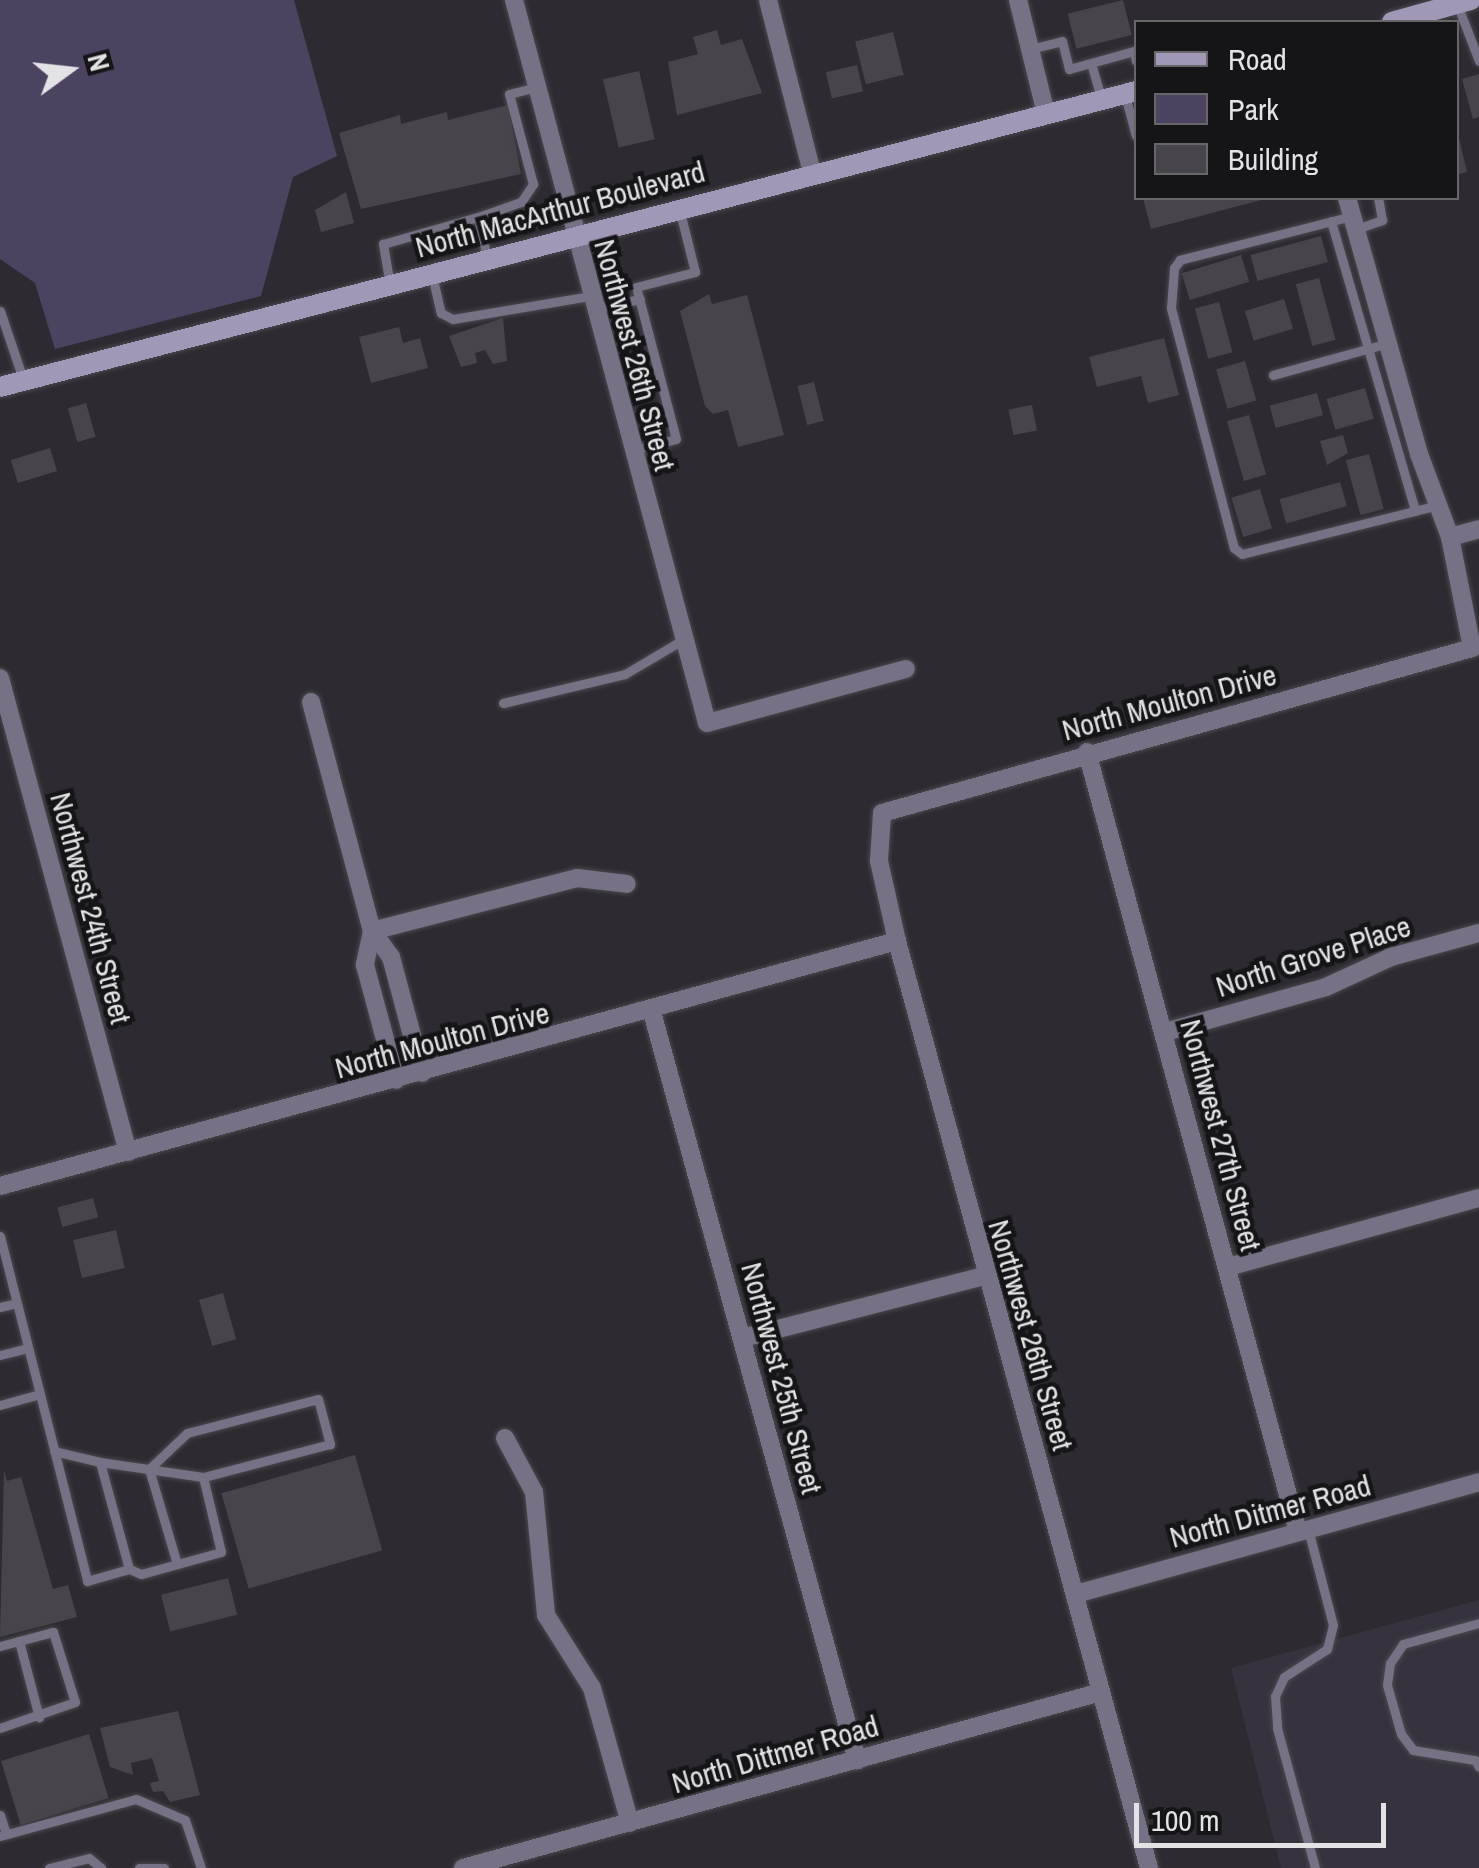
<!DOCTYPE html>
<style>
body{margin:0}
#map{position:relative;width:1479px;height:1868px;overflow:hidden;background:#2d2b31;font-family:"Archivo Narrow",sans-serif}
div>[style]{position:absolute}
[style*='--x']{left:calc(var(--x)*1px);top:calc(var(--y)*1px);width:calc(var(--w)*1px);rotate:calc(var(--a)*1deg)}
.built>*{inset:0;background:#36333e}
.green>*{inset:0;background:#4c4361}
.building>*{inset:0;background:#47454b;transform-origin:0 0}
.roads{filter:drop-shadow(0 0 2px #4a484e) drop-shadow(0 0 2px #4a484e)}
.lane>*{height:9px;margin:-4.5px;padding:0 4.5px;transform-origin:4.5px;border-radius:4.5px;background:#777185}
.street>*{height:18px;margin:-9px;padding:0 9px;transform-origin:9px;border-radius:9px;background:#777185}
.secondary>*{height:20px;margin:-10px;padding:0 10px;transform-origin:10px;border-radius:10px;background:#a198b8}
span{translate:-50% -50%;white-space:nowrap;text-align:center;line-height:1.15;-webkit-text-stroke:9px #151417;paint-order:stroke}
.street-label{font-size:30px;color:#e3e2e5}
.legend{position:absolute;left:1134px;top:20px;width:325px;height:180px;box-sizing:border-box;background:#151417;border:2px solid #676669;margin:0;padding:12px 18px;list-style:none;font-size:30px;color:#e3e2e5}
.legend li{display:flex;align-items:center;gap:20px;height:50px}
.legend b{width:50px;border:2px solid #676669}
.north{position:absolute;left:20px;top:20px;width:100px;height:100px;-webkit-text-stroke:8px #151417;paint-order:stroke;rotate:75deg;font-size:28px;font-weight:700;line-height:40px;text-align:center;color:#e3e2e5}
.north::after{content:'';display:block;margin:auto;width:35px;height:45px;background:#e3e2e5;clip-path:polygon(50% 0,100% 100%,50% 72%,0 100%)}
.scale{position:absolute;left:1134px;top:1803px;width:252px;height:45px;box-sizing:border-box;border:5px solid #e3e2e5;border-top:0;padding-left:12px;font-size:30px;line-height:35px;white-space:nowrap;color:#e3e2e5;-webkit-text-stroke:8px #151417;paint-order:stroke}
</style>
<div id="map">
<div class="built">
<div style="clip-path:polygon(1479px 1600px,1479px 1868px,1281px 1868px,1231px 1668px)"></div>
</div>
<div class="green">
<div style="clip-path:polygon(0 0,294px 0,337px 156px,293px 177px,261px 296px,55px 349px,35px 283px,0 259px)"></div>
</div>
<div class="building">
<div style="left:1123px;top:0;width:36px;height:57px;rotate:76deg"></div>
<div style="clip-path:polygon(717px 30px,721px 45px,742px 39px,762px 93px,677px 115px,668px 62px,698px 54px,693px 37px)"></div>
<div style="left:893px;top:32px;width:44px;height:39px;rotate:76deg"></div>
<div style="left:857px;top:65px;width:27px;height:32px;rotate:77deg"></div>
<div style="left:639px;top:71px;width:70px;height:37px;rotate:77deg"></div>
<div style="clip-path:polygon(1479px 74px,1479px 117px,1473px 119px,1462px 79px)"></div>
<div style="clip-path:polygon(508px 105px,521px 174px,361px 209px,339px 133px,400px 115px,401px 124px,447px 112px,448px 120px)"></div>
<div style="clip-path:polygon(1458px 134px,1467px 172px,1456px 175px,1456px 135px)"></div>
<div style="clip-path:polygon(346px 192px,354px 223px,321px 232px,315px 210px)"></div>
<div style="clip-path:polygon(1143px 198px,1265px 198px,1265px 199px,1151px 229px)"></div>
<div style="left:1321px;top:236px;width:27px;height:73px;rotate:75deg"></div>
<div style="left:1241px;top:255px;width:28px;height:62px;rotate:73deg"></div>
<div style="left:1319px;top:278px;width:64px;height:24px;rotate:75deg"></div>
<div style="clip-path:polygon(709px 294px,712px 304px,747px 295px,784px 435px,738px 447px,728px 410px,713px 414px,705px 406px,680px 311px)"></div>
<div style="left:1284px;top:299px;width:31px;height:41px;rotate:73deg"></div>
<div style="left:1219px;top:302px;width:52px;height:25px;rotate:75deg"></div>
<div style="clip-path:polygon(503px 318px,507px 361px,493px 364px,485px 350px,475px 353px,477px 363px,461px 367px,449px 336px)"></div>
<div style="clip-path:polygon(399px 327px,403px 343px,420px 338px,428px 368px,371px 383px,359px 337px)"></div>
<div style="clip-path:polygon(1164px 338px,1179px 395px,1148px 403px,1141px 376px,1097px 387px,1089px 357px)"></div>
<div style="left:1245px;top:361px;width:41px;height:30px;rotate:74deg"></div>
<div style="left:814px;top:382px;width:40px;height:17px;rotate:76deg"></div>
<div style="left:1365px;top:388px;width:32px;height:40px;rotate:74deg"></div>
<div style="left:1317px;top:393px;width:23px;height:49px;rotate:75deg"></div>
<div style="left:86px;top:403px;width:35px;height:19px;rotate:74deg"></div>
<div style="left:1032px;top:405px;width:26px;height:24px;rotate:79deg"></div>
<div style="left:1249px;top:415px;width:62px;height:23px;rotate:74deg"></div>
<div style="clip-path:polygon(1343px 435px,1348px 453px,1327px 465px,1320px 441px)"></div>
<div style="left:50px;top:448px;width:24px;height:41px;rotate:73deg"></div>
<div style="left:1369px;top:454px;width:57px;height:24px;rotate:75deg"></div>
<div style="left:1340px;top:482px;width:25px;height:63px;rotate:74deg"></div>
<div style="left:1260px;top:489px;width:41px;height:30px;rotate:73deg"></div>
<div style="left:93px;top:1198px;width:20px;height:37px;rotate:75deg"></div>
<div style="left:116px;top:1230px;width:39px;height:44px;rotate:77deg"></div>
<div style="left:223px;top:1293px;width:48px;height:25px;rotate:74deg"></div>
<div style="left:355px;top:1455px;width:99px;height:139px;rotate:74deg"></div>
<div style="clip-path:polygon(4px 1470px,7px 1481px,21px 1477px,53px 1589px,68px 1585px,77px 1617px,0 1637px)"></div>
<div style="left:228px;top:1578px;width:38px;height:69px;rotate:76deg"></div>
<div style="clip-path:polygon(178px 1711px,200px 1795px,170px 1802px,163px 1791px,153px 1792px,150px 1783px,159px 1781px,152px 1758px,131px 1763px,133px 1775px,110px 1767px,100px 1728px)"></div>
<div style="left:89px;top:1734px;width:67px;height:92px;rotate:73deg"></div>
</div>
<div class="roads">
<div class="lane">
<div style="--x:1457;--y:4;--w:61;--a:68.9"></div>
<div style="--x:1030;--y:49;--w:33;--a:-14"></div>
<div style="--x:1062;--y:41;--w:29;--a:76"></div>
<div style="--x:1069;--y:69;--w:67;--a:-15.5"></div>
<div style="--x:1134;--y:51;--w:10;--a:79"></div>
<div style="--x:1091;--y:63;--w:37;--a:74"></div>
<div style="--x:1125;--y:95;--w:42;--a:75"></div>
<div style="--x:1352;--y:216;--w:178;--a:165.7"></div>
<div style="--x:1180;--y:260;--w:10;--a:127"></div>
<div style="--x:1174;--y:268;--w:40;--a:94.3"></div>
<div style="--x:1171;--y:308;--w:248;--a:75.3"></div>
<div style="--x:1234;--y:548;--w:10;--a:37"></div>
<div style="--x:1242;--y:554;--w:202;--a:-14"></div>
<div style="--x:478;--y:217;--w:46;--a:-19.2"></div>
<div style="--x:521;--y:202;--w:22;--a:-56"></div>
<div style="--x:533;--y:184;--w:93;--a:-104.9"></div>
<div style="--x:509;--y:94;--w:29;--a:-14"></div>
<div style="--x:1331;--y:221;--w:302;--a:73.8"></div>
<div style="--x:1356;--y:229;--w:28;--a:-19"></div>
<div style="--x:1382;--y:220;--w:22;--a:-100"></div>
<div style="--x:432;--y:275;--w:39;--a:77"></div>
<div style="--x:441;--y:313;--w:13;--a:27"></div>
<div style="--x:453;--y:319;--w:140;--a:-9.5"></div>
<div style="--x:390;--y:285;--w:42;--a:-99.7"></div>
<div style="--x:383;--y:244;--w:99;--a:-15.9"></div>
<div style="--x:478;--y:217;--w:42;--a:77.6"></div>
<div style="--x:594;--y:309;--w:47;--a:-12.3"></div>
<div style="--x:0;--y:311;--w:72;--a:71.3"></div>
<div style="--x:1273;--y:375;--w:119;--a:-15.5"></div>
<div style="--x:633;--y:450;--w:44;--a:-14.3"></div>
<div style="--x:676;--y:439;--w:157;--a:-104.7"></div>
<div style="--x:636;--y:287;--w:61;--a:-14.3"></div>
<div style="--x:695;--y:272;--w:62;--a:-104"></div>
<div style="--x:503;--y:703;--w:125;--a:-13.4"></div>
<div style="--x:625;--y:674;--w:69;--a:-30.7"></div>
<div style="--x:0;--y:1236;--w:356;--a:75.8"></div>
<div style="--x:87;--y:1581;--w:44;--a:-15.9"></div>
<div style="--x:129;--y:1569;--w:111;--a:-105.2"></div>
<div style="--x:100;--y:1462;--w:47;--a:-166.6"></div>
<div style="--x:0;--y:1307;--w:17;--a:-13"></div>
<div style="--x:0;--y:1355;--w:29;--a:-14"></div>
<div style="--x:0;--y:1405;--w:41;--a:-15.4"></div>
<div style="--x:100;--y:1462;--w:104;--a:8.3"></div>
<div style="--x:203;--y:1477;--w:77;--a:76.5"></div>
<div style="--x:221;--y:1552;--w:83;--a:164.6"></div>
<div style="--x:141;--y:1574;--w:13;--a:-157"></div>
<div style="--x:1308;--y:1529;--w:99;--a:75.4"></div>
<div style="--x:1333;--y:1625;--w:25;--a:104"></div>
<div style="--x:1327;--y:1649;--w:51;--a:146.9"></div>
<div style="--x:1284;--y:1677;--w:21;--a:115"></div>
<div style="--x:1275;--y:1696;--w:32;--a:86"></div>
<div style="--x:1277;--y:1728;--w:145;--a:74.8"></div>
<div style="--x:177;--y:1564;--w:99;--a:-106.4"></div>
<div style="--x:149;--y:1469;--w:52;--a:-43.5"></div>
<div style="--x:187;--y:1433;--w:135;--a:-14.5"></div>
<div style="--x:318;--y:1399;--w:47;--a:75.1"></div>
<div style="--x:330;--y:1444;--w:131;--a:165.4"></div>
<div style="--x:1479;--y:1623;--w:79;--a:164.6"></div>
<div style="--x:1403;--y:1644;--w:23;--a:124"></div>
<div style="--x:1390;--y:1663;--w:22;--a:98"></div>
<div style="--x:1387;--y:1685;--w:51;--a:74.1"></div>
<div style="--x:1401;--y:1734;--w:20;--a:53"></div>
<div style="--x:1413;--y:1750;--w:63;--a:9.2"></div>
<div style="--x:1475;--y:1760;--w:8;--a:60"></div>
<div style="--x:19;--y:1641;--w:79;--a:75.3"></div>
<div style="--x:0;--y:1646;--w:55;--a:-14.8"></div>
<div style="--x:53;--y:1632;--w:73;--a:72.6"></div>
<div style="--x:75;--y:1702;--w:79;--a:160.9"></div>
<div style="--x:0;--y:1815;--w:20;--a:72"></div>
<div style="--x:0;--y:1836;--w:141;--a:-15.2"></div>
<div style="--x:136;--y:1799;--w:53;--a:23.2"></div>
<div style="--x:185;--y:1820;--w:51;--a:71.6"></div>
<div style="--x:49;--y:1868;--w:41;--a:-14"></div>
<div style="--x:89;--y:1858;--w:16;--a:40"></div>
<div style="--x:139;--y:1868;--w:25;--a:0"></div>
</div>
<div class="street">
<div style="--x:514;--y:0;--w:748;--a:75.05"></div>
<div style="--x:707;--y:723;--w:206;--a:-15.2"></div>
<div style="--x:768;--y:0;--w:179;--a:75.7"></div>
<div style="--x:1018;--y:0;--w:117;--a:76.2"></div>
<div style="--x:1450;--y:537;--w:30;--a:-15"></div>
<div style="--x:0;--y:678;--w:491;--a:74.9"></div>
<div style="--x:311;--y:702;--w:237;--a:75.1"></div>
<div style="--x:372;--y:931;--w:32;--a:54"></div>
<div style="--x:391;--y:957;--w:120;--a:75"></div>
<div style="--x:1087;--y:752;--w:808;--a:74.86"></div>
<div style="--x:372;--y:931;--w:212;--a:-14.5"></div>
<div style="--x:577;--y:878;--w:50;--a:6.8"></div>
<div style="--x:372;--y:931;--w:35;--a:102"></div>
<div style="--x:365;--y:965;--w:119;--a:74.9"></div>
<div style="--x:652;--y:1012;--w:776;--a:74.67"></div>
<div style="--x:1165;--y:1032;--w:167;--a:-15.6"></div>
<div style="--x:1326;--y:987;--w:72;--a:-24.8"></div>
<div style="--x:1391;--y:957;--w:91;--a:-15.3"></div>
<div style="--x:0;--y:1186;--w:930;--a:-15.28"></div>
<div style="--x:1228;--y:1267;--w:260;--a:-15.4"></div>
<div style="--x:743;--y:1338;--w:250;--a:-14.4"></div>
<div style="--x:505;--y:1438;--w:61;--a:61.8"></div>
<div style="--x:534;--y:1492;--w:124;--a:84.4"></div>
<div style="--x:546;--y:1615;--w:86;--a:57.8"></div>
<div style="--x:592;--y:1688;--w:140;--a:74.3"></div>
<div style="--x:1076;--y:1594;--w:418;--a:-15.5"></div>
<div style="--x:463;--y:1868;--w:662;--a:-15.42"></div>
<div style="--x:1149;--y:1868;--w:961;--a:-105.21"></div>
<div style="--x:897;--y:941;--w:82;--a:-102.7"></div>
<div style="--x:879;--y:861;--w:48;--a:-86.4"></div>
<div style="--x:882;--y:813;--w:613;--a:-15.62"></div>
<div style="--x:1472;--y:648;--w:113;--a:-101.2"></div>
<div style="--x:1450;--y:537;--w:89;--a:-110.5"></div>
<div style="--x:1419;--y:454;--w:266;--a:-105.7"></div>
</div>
<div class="secondary">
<div style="--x:1392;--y:22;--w:82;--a:-15.6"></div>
<div style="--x:0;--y:387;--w:1174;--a:-14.6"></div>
</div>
</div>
<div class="street-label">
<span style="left:560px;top:209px;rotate:-15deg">North MacArthur Boulevard</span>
<span style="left:635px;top:355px;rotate:75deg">Northwest 26th Street</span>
<span style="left:1169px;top:702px;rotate:-15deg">North Moulton Drive</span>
<span style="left:91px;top:908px;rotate:75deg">Northwest 24th Street</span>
<span style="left:1313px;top:956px;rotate:-18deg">North Grove Place</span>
<span style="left:442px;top:1040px;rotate:-15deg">North Moulton Drive</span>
<span style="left:1221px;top:1135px;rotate:75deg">Northwest 27th Street</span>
<span style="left:1031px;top:1335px;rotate:74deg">Northwest 26th Street</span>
<span style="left:782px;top:1378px;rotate:75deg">Northwest 25th Street</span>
<span style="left:1270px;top:1511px;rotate:-15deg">North Ditmer Road</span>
<span style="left:775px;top:1754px;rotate:-16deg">North Dittmer Road</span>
</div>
<ul class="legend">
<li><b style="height:12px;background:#a198b8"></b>Road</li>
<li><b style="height:28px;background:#4c4361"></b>Park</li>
<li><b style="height:28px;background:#47454b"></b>Building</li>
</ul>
<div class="north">N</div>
<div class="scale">100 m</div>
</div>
